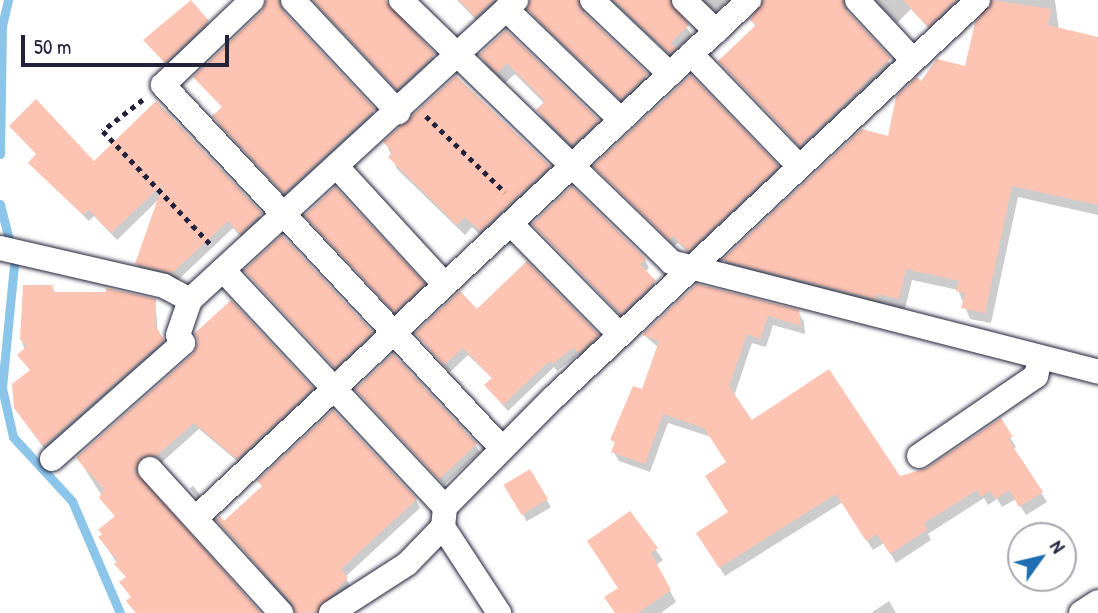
<!DOCTYPE html>
<style>
body{margin:0}
#map{position:relative;width:1098px;height:613px;overflow:hidden;background:#fff;font-family:"Patrick Hand",sans-serif}
div>[style]{position:absolute}
[style*='--x']{left:calc(var(--x)*1px);top:calc(var(--y)*1px);width:calc(var(--w)*1px);rotate:calc(var(--a)*1deg)}
.shadow>*{inset:0;background:#0003;transform-origin:0 0}
.stream>*{height:9px;margin:-4.5px;padding:0 4.5px;transform-origin:4.5px;border-radius:4.5px;background:#8bc5ea}
.building>*{inset:0;background:#fdc4b3;transform-origin:0 0}
.path>*{height:4.5px;margin-top:-2.25px;transform-origin:0;background:repeating-linear-gradient(90deg,#22223b 0 5px,transparent 0 10px)}
.roads{filter:drop-shadow(0 0 2px #22223b) drop-shadow(0 0 2px #22223b)}
.minor>*{height:24px;margin:-12px;padding:0 12px;transform-origin:12px;border-radius:12px;background:#fff}
span{translate:-50% -50%;white-space:nowrap;text-align:center;line-height:1.15;-webkit-text-stroke:5px #fff;paint-order:stroke}
.north{position:absolute;left:1007px;top:522px;width:70px;height:70px;box-sizing:border-box;background:#fff;border:2px solid #a7a7b1;border-radius:50%;rotate:56deg;font-size:19px;font-weight:700;line-height:28px;text-align:center;color:#22223b}
.north::after{content:'';display:block;margin:auto;width:24px;height:32px;background:#1f6fb2;clip-path:polygon(50% 0,100% 100%,50% 72%,0 100%)}
.scale{position:absolute;left:21px;top:35px;width:208px;height:32px;box-sizing:border-box;border:4px solid #22223b;border-top:0;padding-left:9px;font-size:21px;line-height:24px;white-space:nowrap;color:#22223b;-webkit-text-stroke:5px #fff;paint-order:stroke}
</style>
<div id="map">
<div class="shadow">
<div style="clip-path:polygon(267px 0,287px 0,282px 4px,285px 16px,378px 118px,289px 200px,219px 124px,214px 116px,223px 108px,196px 77px,264px 12px)"></div>
<div style="clip-path:polygon(312px 0,381px 0,438px 63px,402px 96px)"></div>
<div style="clip-path:polygon(457px 0,508px 0,481px 25px)"></div>
<div style="clip-path:polygon(532px 0,585px 0,584px 15px,652px 84px,627px 107px,535px 18px,529px 9px)"></div>
<div style="clip-path:polygon(611px 0,678px 0,675px 12px,692px 35px,675px 52px,679px 58px,676px 61px)"></div>
<div style="clip-path:polygon(702px 0,743px 0,734px 7px,728px 2px,715px 12px)"></div>
<div style="clip-path:polygon(764px 0,850px 0,846px 13px,894px 68px,806px 154px,721px 61px,756px 28px,752px 20px)"></div>
<div style="clip-path:polygon(874px 0,972px 0,934px 34px,911px 9px,897px 23px)"></div>
<div style="clip-path:polygon(992px 0,1055px 0,1059px 30px,1098px 38px,1098px 215px,1018px 197px,991px 323px,970px 319px,958px 290px,912px 280px,905px 309px,731px 271px,724px 260px,889px 138px,921px 84px,967px 68px)"></div>
<div style="clip-path:polygon(207px 22px,212px 29px,170px 69px,145px 40px)"></div>
<div style="clip-path:polygon(506px 32px,598px 121px,605px 132px,580px 156px,545px 122px,538px 111px,545px 104px,515px 74px,505px 83px,488px 67px,481px 56px)"></div>
<div style="clip-path:polygon(156px 103px,265px 222px,245px 241px,233px 228px,177px 281px,141px 271px,137px 264px,159px 199px,117px 240px,94px 216px,89px 221px,30px 163px,94px 163px)"></div>
<div style="clip-path:polygon(386px 143px,549px 167px,556px 178px,488px 242px,472px 227px,465px 235px,397px 169px)"></div>
<div style="clip-path:polygon(596px 166px,777px 167px,781px 174px,693px 257px,678px 243px,674px 246px)"></div>
<div style="clip-path:polygon(572px 189px,645px 260px,649px 268px,645px 272px,659px 290px,626px 321px,534px 224px)"></div>
<div style="clip-path:polygon(307px 215px,423px 285px,429px 296px,402px 322px)"></div>
<div style="clip-path:polygon(248px 272px,371px 333px,375px 340px,340px 373px)"></div>
<div style="clip-path:polygon(697px 286px,798px 312px,804px 322px,805px 334px,773px 325px,766px 347px,752px 343px,734px 396px,751px 423px,899px 478px,928px 470px,1000px 421px,1016px 447px,1013px 449px,1047px 502px,1026px 515px,1016px 499px,1002px 507px,997px 499px,988px 505px,984px 498px,928px 534px,931px 540px,896px 563px,884px 543px,873px 550px,843px 502px,725px 576px,704px 543px,730px 513px,728px 463px,711px 437px,668px 423px,650px 472px,619px 461px,613px 451px,620px 416px,643px 391px,659px 348px,644px 335px)"></div>
<div style="clip-path:polygon(52px 287px,56px 294px,155px 301px,158px 333px,167px 347px,47px 452px,20px 416px,31px 371px,21px 338px)"></div>
<div style="clip-path:polygon(477px 312px,597px 336px,602px 343px,584px 360px,578px 355px,557px 371px,554px 367px,508px 411px,486px 386px,493px 379px,468px 355px,450px 372px,417px 334px)"></div>
<div style="clip-path:polygon(194px 355px,312px 389px,316px 396px,242px 465px,199px 429px,161px 463px,139px 472px,142px 485px,259px 613px,136px 613px,128px 602px,132px 598px,127px 578px,105px 545px,116px 518px,78px 458px)"></div>
<div style="clip-path:polygon(357px 390px,475px 445px,480px 452px,444px 485px)"></div>
<div style="left:530px;top:471px;width:42px;height:28px;rotate:60deg"></div>
<div style="left:193px;top:486px;width:14px;height:4px;rotate:51deg"></div>
<div style="clip-path:polygon(416px 500px,420px 508px,345px 577px,351px 587px,326px 613px,297px 613px,218px 520px,224px 524px)"></div>
<div style="clip-path:polygon(630px 513px,663px 560px,656px 565px,676px 602px,661px 613px,616px 613px)"></div>
<div style="clip-path:polygon(889px 601px,896px 613px,871px 613px)"></div>
</div>
<div class="stream">
<div style="--x:0;--y:154;--w:128;--a:-89.1"></div>
<div style="--x:2;--y:26;--w:27;--a:-77"></div>
<div style="--x:0;--y:204;--w:36;--a:76"></div>
<div style="--x:14;--y:265;--w:124;--a:95.6"></div>
<div style="--x:2;--y:388;--w:50;--a:77.3"></div>
<div style="--x:13;--y:437;--w:87;--a:47.3"></div>
<div style="--x:72;--y:501;--w:122;--a:66.8"></div>
</div>
<div class="building">
<div style="clip-path:polygon(191px 0,209px 21px,165px 63px,143px 40px)"></div>
<div style="clip-path:polygon(266px 0,279px 0,282px 10px,375px 109px,284px 193px,212px 116px,222px 107px,193px 77px,262px 11px)"></div>
<div style="clip-path:polygon(313px 0,385px 0,435px 54px,397px 89px)"></div>
<div style="clip-path:polygon(459px 0,494px 0,475px 17px)"></div>
<div style="clip-path:polygon(530px 0,578px 0,582px 11px,648px 74px,621px 99px,527px 9px)"></div>
<div style="clip-path:polygon(614px 0,670px 0,689px 25px,671px 43px,676px 48px,670px 54px)"></div>
<div style="clip-path:polygon(763px 0,843px 0,846px 10px,891px 58px,800px 146px,718px 61px,756px 25px,750px 20px)"></div>
<div style="clip-path:polygon(903px 0,956px 0,928px 27px)"></div>
<div style="clip-path:polygon(992px 0,1051px 9px,1048px 25px,1098px 37px,1098px 205px,1012px 186px,985px 313px,961px 308px,965px 293px,956px 291px,959px 281px,906px 269px,899px 299px,877px 294px,876px 299px,722px 260px,862px 129px,888px 136px,896px 97px,917px 77px,921px 81px,937px 59px,965px 66px,975px 23px)"></div>
<div style="clip-path:polygon(506px 30px,599px 120px,572px 145px,536px 110px,545px 101px,507px 63px,497px 73px,479px 55px)"></div>
<div style="clip-path:polygon(691px 75px,779px 166px,688px 251px,673px 236px,669px 240px,593px 166px)"></div>
<div style="clip-path:polygon(456px 76px,550px 166px,480px 231px,465px 217px,457px 225px,388px 157px,393px 152px,383px 142px)"></div>
<div style="clip-path:polygon(36px 99px,94px 161px,156px 101px,262px 213px,240px 234px,228px 221px,172px 273px,135px 264px,163px 184px,111px 233px,89px 210px,83px 215px,28px 163px,36px 154px,9px 126px)"></div>
<div style="clip-path:polygon(572px 186px,646px 259px,640px 264px,656px 281px,621px 314px,532px 224px)"></div>
<div style="left:335px;top:187px;width:132px;height:42px;rotate:47deg"></div>
<div style="left:282px;top:235px;width:133px;height:52px;rotate:47deg"></div>
<div style="clip-path:polygon(527px 261px,599px 335px,579px 353px,573px 348px,552px 364px,549px 361px,503px 405px,484px 385px,492px 378px,463px 348px,444px 365px,415px 333px,460px 291px,477px 309px)"></div>
<div style="clip-path:polygon(697px 284px,799px 310px,801px 326px,768px 316px,760px 339px,747px 334px,729px 386px,752px 420px,829px 369px,900px 476px,927px 468px,1001px 418px,1013px 437px,1008px 439px,1043px 492px,1019px 507px,1009px 490px,996px 499px,990px 491px,981px 497px,977px 490px,924px 523px,927px 530px,890px 554px,877px 534px,866px 541px,836px 494px,719px 568px,696px 533px,728px 512px,705px 476px,726px 462px,704px 428px,663px 414px,645px 464px,611px 452px,615px 442px,610px 440px,633px 386px,642px 389px,659px 341px,642px 335px)"></div>
<div style="clip-path:polygon(23px 285px,53px 285px,53px 292px,106px 292px,106px 288px,156px 299px,155px 325px,164px 340px,43px 446px,14px 408px,12px 384px,30px 370px,17px 355px,27px 346px,20px 339px)"></div>
<div style="clip-path:polygon(231px 300px,313px 388px,237px 459px,194px 423px,156px 456px,141px 458px,135px 471px,261px 613px,136px 613px,126px 601px,131px 597px,119px 582px,126px 577px,114px 564px,118px 561px,98px 537px,102px 534px,98px 530px,115px 516px,99px 498px,104px 489px,76px 458px,193px 354px,198px 342px,195px 333px)"></div>
<div style="left:393px;top:354px;width:123px;height:52px;rotate:47deg"></div>
<div style="clip-path:polygon(333px 410px,417px 499px,341px 569px,348px 578px,317px 612px,295px 613px,292px 603px,216px 520px,220px 516px,224px 521px,262px 486px,257px 481px)"></div>
<div style="left:530px;top:469px;width:35px;height:31px;rotate:59deg"></div>
<div style="clip-path:polygon(630px 511px,658px 548px,651px 553px,671px 590px,638px 613px,615px 613px,604px 597px,618px 588px,587px 541px)"></div>
</div>
<div class="path">
<div style="--x:143;--y:100;--w:51;--a:142.2"></div>
<div style="--x:103;--y:131;--w:158;--a:46.5"></div>
<div style="--x:426;--y:116;--w:110;--a:43.9"></div>
</div>
<div class="roads">
<div class="minor">
<div style="--x:252;--y:0;--w:123;--a:136.3"></div>
<div style="--x:163;--y:85;--w:497;--a:47"></div>
<div style="--x:293;--y:0;--w:154;--a:46.8"></div>
<div style="--x:401;--y:0;--w:376;--a:44.1"></div>
<div style="--x:671;--y:262;--w:441;--a:14.4"></div>
<div style="--x:592;--y:0;--w:108;--a:43.5"></div>
<div style="--x:684;--y:0;--w:45;--a:44.1"></div>
<div style="--x:857;--y:0;--w:81;--a:47"></div>
<div style="--x:506;--y:9;--w:160;--a:44"></div>
<div style="--x:691;--y:54;--w:154;--a:46.1"></div>
<div style="--x:337;--y:167;--w:160;--a:47.5"></div>
<div style="--x:511;--y:224;--w:154;--a:45.5"></div>
<div style="--x:0;--y:248;--w:168;--a:13"></div>
<div style="--x:164;--y:286;--w:30;--a:28"></div>
<div style="--x:223;--y:270;--w:325;--a:46.9"></div>
<div style="--x:919;--y:456;--w:142;--a:-34.4"></div>
<div style="--x:1036;--y:376;--w:18;--a:-77"></div>
<div style="--x:52;--y:459;--w:175;--a:-41.5"></div>
<div style="--x:183;--y:343;--w:9;--a:-122"></div>
<div style="--x:178;--y:335;--w:37;--a:-71"></div>
<div style="--x:190;--y:300;--w:443;--a:-42.6"></div>
<div style="--x:150;--y:469;--w:195;--a:47.7"></div>
<div style="--x:196;--y:518;--w:758;--a:-43.13"></div>
<div style="--x:443;--y:527;--w:103;--a:56.9"></div>
<div style="--x:331;--y:613;--w:90;--a:-32.8"></div>
<div style="--x:407;--y:564;--w:52;--a:-45.8"></div>
<div style="--x:443;--y:527;--w:20;--a:-84"></div>
<div style="--x:445;--y:507;--w:155;--a:-45.3"></div>
<div style="--x:554;--y:397;--w:581;--a:-43.12"></div>
<div style="--x:1081;--y:613;--w:20;--a:-33"></div>
</div>
</div>
<div class="north">N</div>
<div class="scale">50 m</div>
</div>
